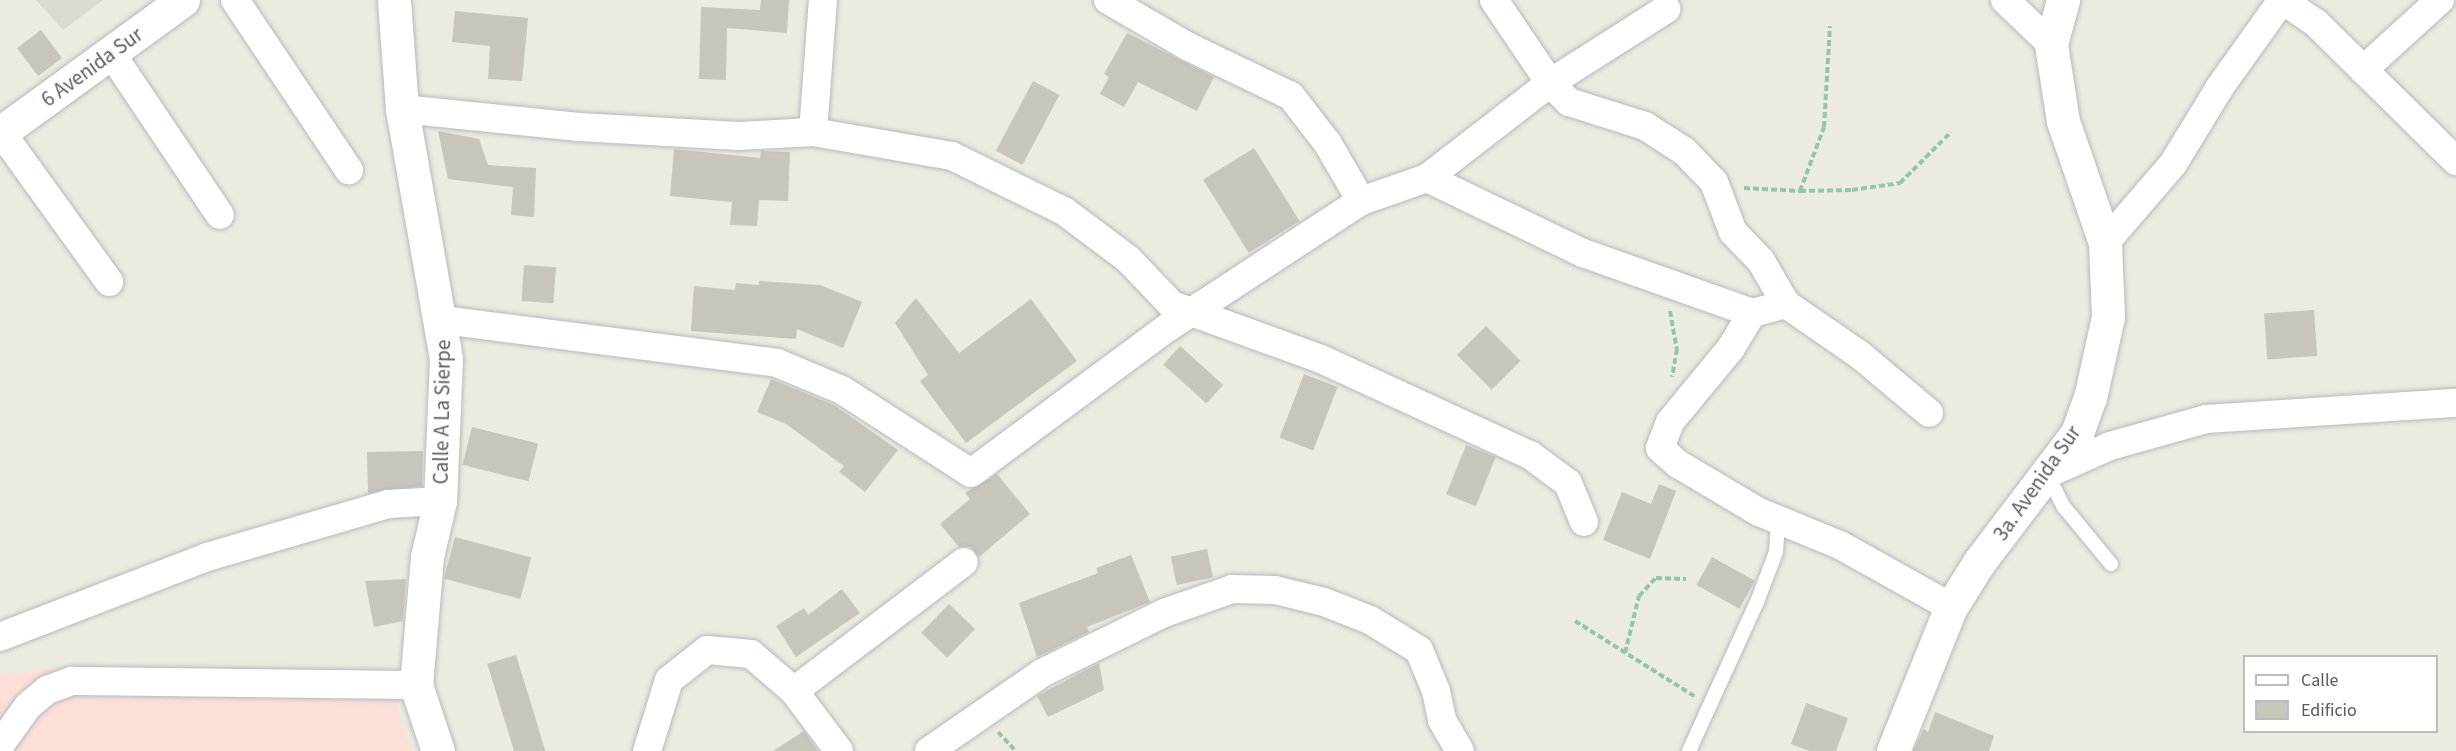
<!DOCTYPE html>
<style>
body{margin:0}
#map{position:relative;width:2456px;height:751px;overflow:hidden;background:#ecebdf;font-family:"Source Sans 3",sans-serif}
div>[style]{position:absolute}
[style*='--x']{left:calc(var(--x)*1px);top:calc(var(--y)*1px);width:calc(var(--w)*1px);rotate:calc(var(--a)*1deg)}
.education>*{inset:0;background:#dcdace}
.medical>*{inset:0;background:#fce0d8}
.building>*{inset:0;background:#c7c5bc;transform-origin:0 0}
.path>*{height:4px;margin-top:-2px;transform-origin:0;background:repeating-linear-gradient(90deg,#92c6a8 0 6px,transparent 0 9px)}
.roads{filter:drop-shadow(0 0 2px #b7b9bf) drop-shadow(0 0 2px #b7b9bf)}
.service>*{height:14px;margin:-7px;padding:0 7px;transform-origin:7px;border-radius:7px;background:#fff}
.minor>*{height:28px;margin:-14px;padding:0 14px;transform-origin:14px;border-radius:14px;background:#fff}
.tertiary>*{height:33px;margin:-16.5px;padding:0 16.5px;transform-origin:16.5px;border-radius:16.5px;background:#fff}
span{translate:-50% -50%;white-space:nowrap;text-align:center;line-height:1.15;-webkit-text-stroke:5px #fff;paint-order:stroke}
.street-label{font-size:21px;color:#585b61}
.legend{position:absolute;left:2243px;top:655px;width:195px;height:78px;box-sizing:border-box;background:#fff;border:2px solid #bcbdc0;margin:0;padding:8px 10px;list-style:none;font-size:18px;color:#585b61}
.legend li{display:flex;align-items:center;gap:12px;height:30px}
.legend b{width:30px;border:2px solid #bcbdc0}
</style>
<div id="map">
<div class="education">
<div style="clip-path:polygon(36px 0,103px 0,63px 30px)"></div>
</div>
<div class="medical">
<div style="clip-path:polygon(57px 668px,296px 669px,386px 674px,411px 751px,0 751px,0 675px)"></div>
</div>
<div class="building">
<div style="clip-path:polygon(761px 0,789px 0,787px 33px,727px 28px,726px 80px,699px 79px,701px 7px,760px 10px)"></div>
<div style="clip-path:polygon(455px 11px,528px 18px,522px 81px,488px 79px,490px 46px,452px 42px)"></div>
<div style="left:41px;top:30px;width:35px;height:30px;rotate:53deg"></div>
<div style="clip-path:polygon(1127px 33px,1214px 77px,1197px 111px,1138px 82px,1124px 107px,1100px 94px,1109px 77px,1104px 74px)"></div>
<div style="left:1033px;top:81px;width:30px;height:79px;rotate:28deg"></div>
<div style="clip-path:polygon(438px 131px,479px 139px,488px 165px,536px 168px,534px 217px,511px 215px,513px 187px,448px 179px)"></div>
<div style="left:1254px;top:148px;width:86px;height:60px;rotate:58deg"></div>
<div style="clip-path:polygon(674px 149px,760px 158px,761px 151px,790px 152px,788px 201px,759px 200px,757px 226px,730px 225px,732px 202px,670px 196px)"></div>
<div style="left:524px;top:265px;width:32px;height:36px;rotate:4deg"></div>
<div style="clip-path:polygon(759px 281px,820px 285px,862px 302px,843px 348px,797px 329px,796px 339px,691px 331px,694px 286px,735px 290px,736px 283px,759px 285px)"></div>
<div style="clip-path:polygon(916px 298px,959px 353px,1031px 299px,1077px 361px,966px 443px,920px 381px,928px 375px,895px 323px)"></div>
<div style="left:2314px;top:310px;width:46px;height:50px;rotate:86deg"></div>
<div style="left:1486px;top:326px;width:49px;height:41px;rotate:45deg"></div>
<div style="left:1180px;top:346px;width:58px;height:25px;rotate:42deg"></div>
<div style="left:1304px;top:374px;width:36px;height:68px;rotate:21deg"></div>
<div style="clip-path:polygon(771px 379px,834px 405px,898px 450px,865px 492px,839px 472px,844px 466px,786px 424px,757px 412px)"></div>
<div style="left:472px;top:427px;width:68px;height:39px;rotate:14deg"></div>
<div style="left:1466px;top:445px;width:32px;height:53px;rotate:22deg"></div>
<div style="clip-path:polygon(423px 451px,422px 486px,368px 493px,367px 452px)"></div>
<div style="clip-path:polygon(997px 474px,1030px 514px,979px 557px,971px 547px,959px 547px,940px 524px,970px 499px,965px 493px)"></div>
<div style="clip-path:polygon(1659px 484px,1676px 491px,1650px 559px,1603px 540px,1622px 492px,1651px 504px)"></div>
<div style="left:455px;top:537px;width:79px;height:43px;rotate:15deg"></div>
<div style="left:1207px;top:549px;width:29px;height:37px;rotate:78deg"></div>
<div style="clip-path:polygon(1131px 555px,1150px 602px,1087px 627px,1089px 632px,1037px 657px,1019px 603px,1098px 573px,1096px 568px)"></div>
<div style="left:1712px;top:557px;width:49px;height:32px;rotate:29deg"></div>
<div style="clip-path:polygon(406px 579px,403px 621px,374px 627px,365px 581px)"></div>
<div style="clip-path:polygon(842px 589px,860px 613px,796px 657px,776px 626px,804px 608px,808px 615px)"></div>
<div style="left:949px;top:604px;width:36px;height:40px;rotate:44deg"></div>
<div style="left:516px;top:655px;width:101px;height:30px;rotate:73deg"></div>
<div style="clip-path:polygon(1099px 663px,1104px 690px,1048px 717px,1037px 696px)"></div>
<div style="clip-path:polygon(1806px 703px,1848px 718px,1836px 751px,1809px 751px,1791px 744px)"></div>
<div style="clip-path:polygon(1935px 712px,1994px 736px,1989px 751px,1913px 751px,1924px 729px,1928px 732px)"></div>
<div style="clip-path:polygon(804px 731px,818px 751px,773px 751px)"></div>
</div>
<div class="path">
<div style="--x:1744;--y:188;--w:56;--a:3.1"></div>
<div style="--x:1800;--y:191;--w:68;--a:-69.4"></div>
<div style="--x:1824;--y:127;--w:101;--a:-86.6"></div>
<div style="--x:1800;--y:191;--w:52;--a:-1.1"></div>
<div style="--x:1852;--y:190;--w:49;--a:-8.3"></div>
<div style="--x:1900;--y:183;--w:72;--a:-45"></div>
<div style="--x:1670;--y:311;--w:39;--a:80"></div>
<div style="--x:1677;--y:349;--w:28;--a:100"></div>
<div style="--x:1575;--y:621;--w:141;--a:32.2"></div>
<div style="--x:1625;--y:653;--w:59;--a:-76.2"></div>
<div style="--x:1639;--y:596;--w:25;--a:-47"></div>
<div style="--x:1656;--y:578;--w:30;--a:2"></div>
<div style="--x:998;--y:732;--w:26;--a:47"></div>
</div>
<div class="roads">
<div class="service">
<div style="--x:2047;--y:474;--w:37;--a:63"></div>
<div style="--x:2064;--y:507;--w:74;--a:50.5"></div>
<div style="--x:1689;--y:751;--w:164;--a:-65.5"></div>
<div style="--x:1757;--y:602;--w:53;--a:-69.2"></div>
<div style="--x:1776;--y:552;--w:32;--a:-86"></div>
</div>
<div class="minor">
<div style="--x:235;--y:0;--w:205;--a:56.2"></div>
<div style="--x:1108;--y:0;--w:91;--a:30.2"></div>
<div style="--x:1187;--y:46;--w:115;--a:25.7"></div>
<div style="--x:1291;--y:96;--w:61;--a:52.4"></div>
<div style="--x:1328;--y:144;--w:66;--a:59.9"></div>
<div style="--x:1494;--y:0;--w:100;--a:56"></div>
<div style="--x:1550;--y:83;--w:27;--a:45"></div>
<div style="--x:1569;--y:102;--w:80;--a:17.5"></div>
<div style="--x:1645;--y:126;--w:46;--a:32.7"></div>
<div style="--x:1684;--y:151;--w:43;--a:45.9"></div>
<div style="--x:1714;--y:182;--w:53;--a:69.2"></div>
<div style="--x:1733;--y:232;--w:40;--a:46"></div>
<div style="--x:1761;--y:261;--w:50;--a:59.8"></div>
<div style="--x:1786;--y:304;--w:90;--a:34.6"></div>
<div style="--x:1860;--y:355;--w:90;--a:40"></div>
<div style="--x:2005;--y:0;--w:64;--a:43.7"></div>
<div style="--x:2282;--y:0;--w:41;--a:34.1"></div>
<div style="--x:2316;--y:23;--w:197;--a:44.6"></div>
<div style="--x:111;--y:53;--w:195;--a:56.1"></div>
<div style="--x:2363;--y:70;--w:104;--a:-42.3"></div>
<div style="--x:402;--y:109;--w:178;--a:5.8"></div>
<div style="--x:579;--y:127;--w:160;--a:3.2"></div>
<div style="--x:739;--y:136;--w:74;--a:-3.1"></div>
<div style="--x:813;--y:132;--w:141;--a:9.8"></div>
<div style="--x:952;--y:156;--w:125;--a:26.2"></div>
<div style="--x:1064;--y:211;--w:80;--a:36.9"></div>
<div style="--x:1128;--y:259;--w:64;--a:46.3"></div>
<div style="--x:1172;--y:305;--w:158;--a:19.9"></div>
<div style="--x:1321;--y:359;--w:230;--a:24.7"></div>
<div style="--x:1530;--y:455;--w:47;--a:36.4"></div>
<div style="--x:1568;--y:483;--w:42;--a:67.7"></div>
<div style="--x:1;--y:132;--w:185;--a:54.2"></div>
<div style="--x:813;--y:132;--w:132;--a:-85.7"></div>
<div style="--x:1427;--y:178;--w:173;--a:25.7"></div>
<div style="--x:1583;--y:253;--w:179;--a:19.5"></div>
<div style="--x:2105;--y:243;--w:104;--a:-49.3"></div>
<div style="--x:2173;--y:164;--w:90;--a:-58.6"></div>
<div style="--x:2220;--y:87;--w:107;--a:-54.5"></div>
<div style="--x:1786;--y:304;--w:35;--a:165"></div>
<div style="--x:1752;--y:313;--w:41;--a:121"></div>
<div style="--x:1731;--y:348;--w:96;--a:129.5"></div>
<div style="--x:1670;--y:422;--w:28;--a:111"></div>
<div style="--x:1660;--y:448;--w:24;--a:42"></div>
<div style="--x:1678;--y:464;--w:94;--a:30.7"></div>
<div style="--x:1759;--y:512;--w:87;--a:22.2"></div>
<div style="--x:1840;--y:545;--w:127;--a:29.2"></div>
<div style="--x:442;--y:320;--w:338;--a:7.3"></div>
<div style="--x:777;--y:363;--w:70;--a:22.6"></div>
<div style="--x:842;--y:390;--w:153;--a:32.8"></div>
<div style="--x:971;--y:473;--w:247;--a:-36.5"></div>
<div style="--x:1170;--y:326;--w:228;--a:-33.2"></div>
<div style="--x:1361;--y:201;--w:70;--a:-19.2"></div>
<div style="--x:1427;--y:178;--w:155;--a:-37.7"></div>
<div style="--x:1550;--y:83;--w:138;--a:-32.5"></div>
<div style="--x:2047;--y:474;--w:69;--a:-24"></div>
<div style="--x:2110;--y:446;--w:100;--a:-15.7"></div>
<div style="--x:2206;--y:419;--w:251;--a:-3.7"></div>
<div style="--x:0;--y:637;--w:222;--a:-21.1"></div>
<div style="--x:207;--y:557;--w:189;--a:-16.3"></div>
<div style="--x:388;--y:504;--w:52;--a:-3.3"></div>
<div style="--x:794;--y:691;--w:213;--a:-37.2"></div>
<div style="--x:0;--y:745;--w:48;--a:-54.3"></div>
<div style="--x:28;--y:706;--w:25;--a:-40"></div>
<div style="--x:47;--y:690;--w:27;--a:-20"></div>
<div style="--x:72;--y:681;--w:344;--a:0.7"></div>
<div style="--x:647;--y:751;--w:74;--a:-72.8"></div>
<div style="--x:669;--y:680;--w:48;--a:-38.3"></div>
<div style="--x:707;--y:650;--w:44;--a:5.2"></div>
<div style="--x:751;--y:654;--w:57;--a:40.7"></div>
<div style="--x:794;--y:691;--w:75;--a:53.1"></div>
<div style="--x:929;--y:751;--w:137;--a:-34.6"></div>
<div style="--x:1042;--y:673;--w:136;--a:-26.2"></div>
<div style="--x:1164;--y:613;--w:72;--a:-19.4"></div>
<div style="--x:1232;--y:589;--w:43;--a:1.3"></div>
<div style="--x:1275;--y:590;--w:50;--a:13.8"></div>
<div style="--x:1324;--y:602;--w:49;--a:21.4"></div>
<div style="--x:1370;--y:620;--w:57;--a:31.5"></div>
<div style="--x:1419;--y:650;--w:44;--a:67.5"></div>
<div style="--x:1436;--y:691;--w:30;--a:78"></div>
<div style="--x:1442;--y:720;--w:36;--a:60"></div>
</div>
<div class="tertiary">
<div style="--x:394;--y:0;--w:109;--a:85.8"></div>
<div style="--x:402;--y:109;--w:254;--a:80"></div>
<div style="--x:446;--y:359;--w:142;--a:92.4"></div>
<div style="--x:440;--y:501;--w:57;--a:103.1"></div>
<div style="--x:427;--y:557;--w:128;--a:94.9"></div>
<div style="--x:416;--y:685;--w:70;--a:71.6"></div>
<div style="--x:0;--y:133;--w:226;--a:-36"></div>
<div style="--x:1893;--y:751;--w:155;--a:-68.1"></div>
<div style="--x:1951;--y:607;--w:54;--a:-57.8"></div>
<div style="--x:1980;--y:561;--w:161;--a:-52.8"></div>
<div style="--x:2077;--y:433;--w:37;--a:-70"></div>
<div style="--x:2090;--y:398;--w:83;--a:-77.5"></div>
<div style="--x:2108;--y:317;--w:74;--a:-92.3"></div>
<div style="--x:2105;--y:243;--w:129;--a:-109"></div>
<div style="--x:2063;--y:121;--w:78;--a:-98.9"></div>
<div style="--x:2051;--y:44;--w:46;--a:-74.7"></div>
</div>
</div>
<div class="street-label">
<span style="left:92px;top:67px;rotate:-36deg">6 Avenida Sur</span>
<span style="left:442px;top:412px;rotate:-89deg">Calle A La Sierpe</span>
<span style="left:2037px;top:483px;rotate:-55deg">3a. Avenida Sur</span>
</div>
<ul class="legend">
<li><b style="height:8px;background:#fff"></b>Calle</li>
<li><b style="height:16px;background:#c7c5bc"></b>Edificio</li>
</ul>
</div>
